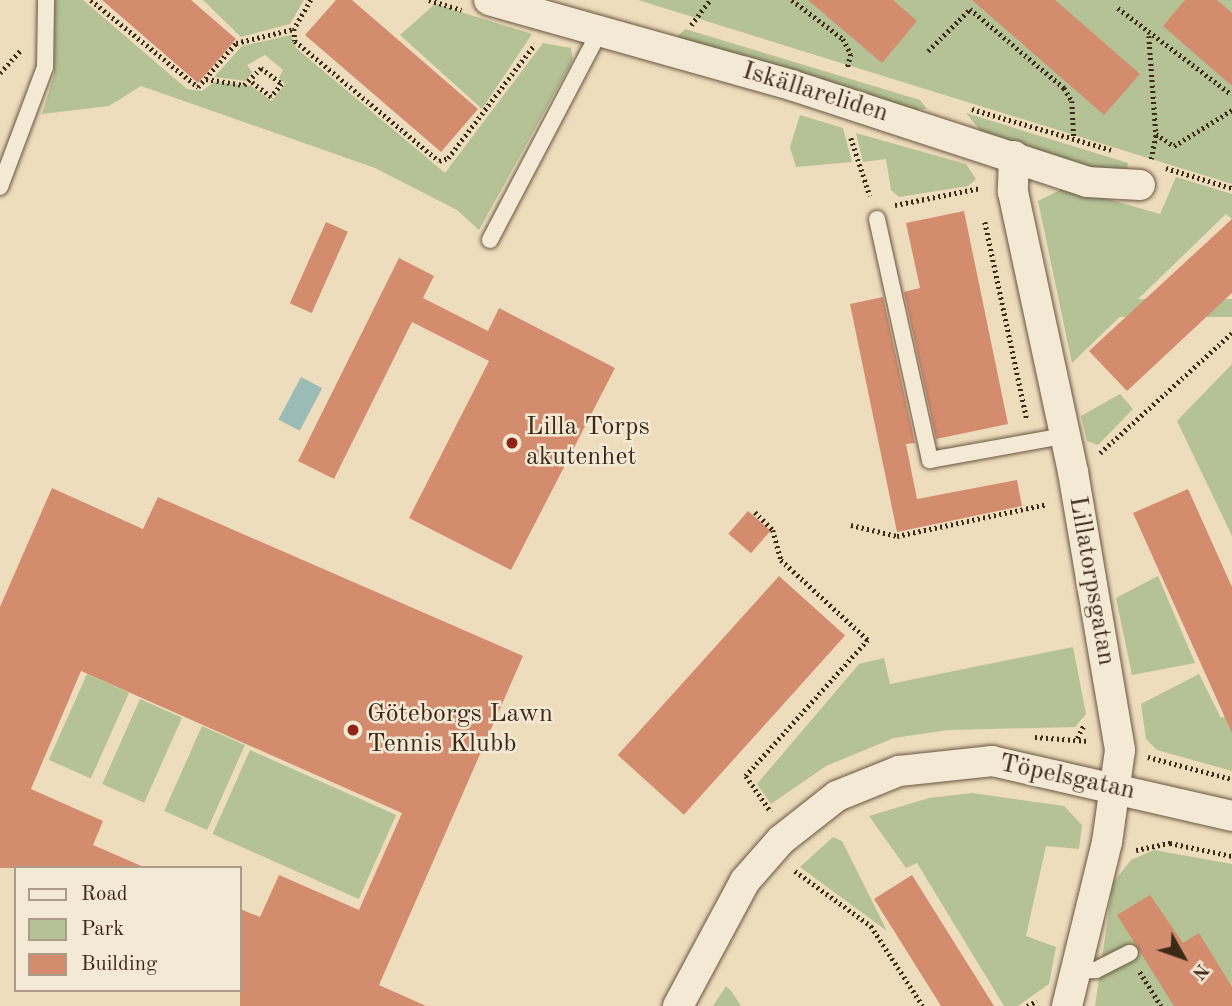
<!DOCTYPE html>
<meta charset="utf-8">
<style>
body{margin:0}
#map{position:relative;width:1232px;height:1006px;overflow:hidden;background:#eeddbd;font-family:"Old Standard TT",serif}
div>[style]{position:absolute}
[style*='--x']{left:calc(var(--x)*1px);top:calc(var(--y)*1px);width:calc(var(--w)*1px);rotate:calc(var(--a)*1deg)}
.green>*{inset:0;background:#b4c295;transform-origin:0 0}
.water>*{inset:0;background:#9abbb6;transform-origin:0 0}
.building>*{inset:0;background:#d48c6f;transform-origin:0 0}
.path>*{height:4.5px;margin-top:-2.25px;transform-origin:0;background:repeating-linear-gradient(90deg,#3c2918 0 2px,transparent 0 5.5px)}
.roads{filter:drop-shadow(0 0 2px #685641) drop-shadow(0 0 2px #685641)}
.service>*{height:16px;margin:-8px;padding:0 8px;transform-origin:8px;border-radius:8px;background:#f4e9d4}
.minor>*{height:30px;margin:-15px;padding:0 15px;transform-origin:15px;border-radius:15px;background:#f4e9d4}
.dots>*{width:19px;height:19px;translate:-50% -50%;box-sizing:border-box;border:4px solid #f4e9d4;border-radius:50%}
span{translate:-50% -50%;white-space:nowrap;text-align:center;line-height:1.15;-webkit-text-stroke:5px #f4e9d4;paint-order:stroke}
.street-label{font-size:26px;color:#3c2918}
.poi-label{font-size:26px;color:#3c2918}
.left{translate:0 -50%;text-align:left}
.legend{position:absolute;left:14px;top:866px;width:228px;height:126px;box-sizing:border-box;background:#f4e9d4;border:2px solid #aa9c89;margin:0;padding:9px 12px;list-style:none;font-size:21px;color:#3c2918}
.legend li{display:flex;align-items:center;gap:14px;height:35px}
.legend b{width:35px;border:2px solid #aa9c89}
.north{position:absolute;left:1148px;top:922px;width:70px;height:70px;-webkit-text-stroke:5px #f4e9d4;paint-order:stroke;rotate:130deg;font-size:19px;font-weight:700;line-height:28px;text-align:center;color:#3c2918}
.north::after{content:'';display:block;margin:auto;width:24px;height:32px;background:#3c2918;clip-path:polygon(50% 0,100% 100%,50% 72%,0 100%)}
</style>
<div id="map">
<div class="green">
<div style="clip-path:polygon(55px 0,83px 0,187px 89px,202px 91px,214px 82px,251px 86px,272px 101px,285px 84px,279px 78px,283px 70px,265px 55px,247px 65px,252px 72px,246px 81px,214px 77px,242px 46px,291px 35px,296px 48px,445px 173px,543px 43px,571px 48px,573px 60px,479px 230px,457px 210px,375px 168px,141px 86px,109px 106px,42px 114px,54px 75px)"></div>
<div style="clip-path:polygon(203px 0,304px 0,290px 24px,241px 37px)"></div>
<div style="clip-path:polygon(638px 0,1232px 0,1232px 184px)"></div>
<div style="clip-path:polygon(435px 4px,532px 34px,482px 109px,400px 35px)"></div>
<div style="clip-path:polygon(685px 29px,920px 100px,927px 109px,909px 110px,675px 39px)"></div>
<div style="clip-path:polygon(966px 113px,1128px 163px,1127px 172px,1121px 178px,983px 134px)"></div>
<div style="clip-path:polygon(800px 115px,843px 128px,852px 162px,796px 167px,790px 147px)"></div>
<div style="clip-path:polygon(856px 133px,966px 164px,976px 179px,968px 186px,899px 197px,891px 190px,886px 159px,863px 162px)"></div>
<div style="clip-path:polygon(1176px 177px,1232px 194px,1232px 219px,1226px 214px,1072px 363px,1038px 201px,1066px 187px,1160px 214px)"></div>
<div style="left:1232px;top:299px;width:18px;height:139px;rotate:90deg"></div>
<div style="clip-path:polygon(1232px 364px,1232px 536px,1177px 421px)"></div>
<div style="clip-path:polygon(1120px 394px,1133px 409px,1098px 445px,1087px 441px,1081px 416px)"></div>
<div style="clip-path:polygon(1158px 576px,1195px 663px,1132px 675px,1116px 598px)"></div>
<div style="clip-path:polygon(1073px 647px,1086px 714px,1075px 727px,948px 730px,894px 738px,826px 766px,771px 804px,757px 784px,859px 664px,884px 658px,890px 684px)"></div>
<div style="left:87px;top:674px;width:46px;height:94px;rotate:24deg"></div>
<div style="clip-path:polygon(1199px 674px,1221px 718px,1232px 713px,1232px 771px,1157px 750px,1146px 739px,1141px 704px)"></div>
<div style="left:140px;top:699px;width:46px;height:93px;rotate:24deg"></div>
<div style="left:202px;top:726px;width:47px;height:93px;rotate:24deg"></div>
<div style="left:250px;top:750px;width:160px;height:92px;rotate:24deg"></div>
<div style="clip-path:polygon(972px 793px,1064px 806px,1082px 825px,1079px 849px,1046px 846px,1026px 936px,1056px 947px,1049px 984px,1018px 1006px,1004px 1006px,917px 863px,906px 868px,869px 816px,929px 798px)"></div>
<div style="clip-path:polygon(833px 837px,842px 841px,887px 931px,800px 867px)"></div>
<div style="clip-path:polygon(1154px 850px,1232px 864px,1232px 1006px,1095px 1006px,1113px 883px,1131px 860px)"></div>
<div style="clip-path:polygon(726px 986px,732px 992px,741px 1006px,713px 1006px)"></div>
</div>
<div class="water">
<div style="left:301px;top:377px;width:24px;height:48px;rotate:28deg"></div>
</div>
<div class="building">
<div style="clip-path:polygon(102px 0,191px 0,236px 39px,198px 83px)"></div>
<div style="clip-path:polygon(336px 0,352px 0,478px 109px,441px 152px,305px 35px)"></div>
<div style="clip-path:polygon(808px 0,893px 0,917px 21px,882px 63px)"></div>
<div style="clip-path:polygon(972px 0,1055px 0,1140px 74px,1104px 115px)"></div>
<div style="clip-path:polygon(1185px 0,1217px 0,1232px 13px,1232px 86px,1163px 26px)"></div>
<div style="clip-path:polygon(964px 211px,1008px 424px,936px 439px,904px 292px,920px 288px,906px 223px)"></div>
<div style="clip-path:polygon(1232px 219px,1232px 293px,1127px 391px,1089px 351px)"></div>
<div style="left:326px;top:222px;width:24px;height:89px;rotate:24deg"></div>
<div style="clip-path:polygon(399px 258px,434px 276px,423px 298px,488px 331px,499px 308px,615px 368px,511px 570px,409px 518px,489px 361px,412px 322px,334px 479px,298px 461px)"></div>
<div style="clip-path:polygon(883px 297px,915px 443px,906px 444px,917px 499px,1017px 480px,1022px 506px,897px 532px,850px 304px)"></div>
<div style="clip-path:polygon(52px 488px,143px 529px,158px 497px,523px 656px,379px 985px,426px 1006px,240px 1006px,240px 909px,260px 917px,279px 875px,359px 910px,402px 813px,81px 671px,31px 789px,103px 821px,93px 845px,146px 868px,0 868px,0 607px)"></div>
<div style="clip-path:polygon(1188px 489px,1232px 587px,1232px 733px,1133px 513px)"></div>
<div style="left:748px;top:511px;width:30px;height:30px;rotate:41deg"></div>
<div style="left:779px;top:576px;width:89px;height:241px;rotate:42deg"></div>
<div style="clip-path:polygon(912px 875px,994px 1006px,941px 1006px,874px 899px)"></div>
<div style="clip-path:polygon(1150px 895px,1183px 943px,1199px 933px,1232px 987px,1232px 1006px,1174px 1006px,1117px 915px)"></div>
</div>
<div class="path">
<div style="--x:91;--y:0;--w:138;--a:39.1"></div>
<div style="--x:198;--y:87;--w:58;--a:-49.2"></div>
<div style="--x:236;--y:43;--w:60;--a:-13.6"></div>
<div style="--x:311;--y:0;--w:34;--a:120"></div>
<div style="--x:294;--y:29;--w:12;--a:85"></div>
<div style="--x:295;--y:41;--w:187;--a:39.8"></div>
<div style="--x:439;--y:161;--w:9;--a:-18"></div>
<div style="--x:448;--y:158;--w:143;--a:-52.7"></div>
<div style="--x:429;--y:0;--w:34;--a:17"></div>
<div style="--x:792;--y:0;--w:64;--a:37.4"></div>
<div style="--x:843;--y:39;--w:17;--a:62"></div>
<div style="--x:851;--y:54;--w:16;--a:104"></div>
<div style="--x:1118;--y:8;--w:143;--a:37.3"></div>
<div style="--x:691;--y:25;--w:31;--a:-53"></div>
<div style="--x:1149;--y:36;--w:98;--a:85.9"></div>
<div style="--x:928;--y:51;--w:59;--a:-45"></div>
<div style="--x:970;--y:9;--w:123;--a:40"></div>
<div style="--x:1064;--y:88;--w:15;--a:58"></div>
<div style="--x:1072;--y:101;--w:37;--a:87"></div>
<div style="--x:0;--y:73;--w:31;--a:-48"></div>
<div style="--x:206;--y:79;--w:38;--a:9"></div>
<div style="--x:244;--y:85;--w:24;--a:-45"></div>
<div style="--x:261;--y:68;--w:26;--a:37"></div>
<div style="--x:282;--y:84;--w:17;--a:130"></div>
<div style="--x:271;--y:97;--w:26;--a:-143"></div>
<div style="--x:972;--y:109;--w:145;--a:16.4"></div>
<div style="--x:851;--y:138;--w:61;--a:71.9"></div>
<div style="--x:1151;--y:159;--w:25;--a:-79"></div>
<div style="--x:1156;--y:134;--w:22;--a:34"></div>
<div style="--x:1174;--y:146;--w:68;--a:-31.8"></div>
<div style="--x:1166;--y:168;--w:69;--a:16.9"></div>
<div style="--x:895;--y:205;--w:87;--a:-11.3"></div>
<div style="--x:985;--y:222;--w:201;--a:78"></div>
<div style="--x:1100;--y:453;--w:178;--a:-42.3"></div>
<div style="--x:755;--y:512;--w:25;--a:45"></div>
<div style="--x:773;--y:530;--w:31;--a:75"></div>
<div style="--x:781;--y:560;--w:118;--a:42.6"></div>
<div style="--x:868;--y:640;--w:183;--a:131.9"></div>
<div style="--x:746;--y:776;--w:44;--a:55.2"></div>
<div style="--x:851;--y:525;--w:47;--a:13.4"></div>
<div style="--x:897;--y:536;--w:153;--a:-12"></div>
<div style="--x:1035;--y:737;--w:54;--a:4.2"></div>
<div style="--x:1077;--y:738;--w:15;--a:-62"></div>
<div style="--x:1148;--y:757;--w:87;--a:14.7"></div>
<div style="--x:1136;--y:850;--w:35;--a:-12"></div>
<div style="--x:1170;--y:843;--w:63;--a:11.8"></div>
<div style="--x:795;--y:871;--w:94;--a:35.9"></div>
<div style="--x:871;--y:926;--w:95;--a:57"></div>
<div style="--x:1140;--y:972;--w:40;--a:58"></div>
<div style="--x:1027;--y:1006;--w:11;--a:-27"></div>
</div>
<div class="roads">
<div class="service">
<div style="--x:0;--y:187;--w:128;--a:-69.4"></div>
<div style="--x:45;--y:67;--w:67;--a:-89.1"></div>
<div style="--x:877;--y:219;--w:247;--a:77.6"></div>
<div style="--x:930;--y:460;--w:136;--a:-10.2"></div>
<div style="--x:490;--y:240;--w:238;--a:-62.3"></div>
<div style="--x:1075;--y:971;--w:21;--a:-3"></div>
<div style="--x:1096;--y:970;--w:38;--a:-27"></div>
</div>
<div class="minor">
<div style="--x:489;--y:0;--w:314;--a:15.7"></div>
<div style="--x:791;--y:85;--w:311;--a:18.1"></div>
<div style="--x:1087;--y:182;--w:53;--a:3.2"></div>
<div style="--x:1014;--y:156;--w:36;--a:92"></div>
<div style="--x:1013;--y:192;--w:286;--a:77.9"></div>
<div style="--x:1073;--y:472;--w:282;--a:80.4"></div>
<div style="--x:1120;--y:750;--w:93;--a:98"></div>
<div style="--x:1107;--y:842;--w:169;--a:103.7"></div>
<div style="--x:678;--y:1006;--w:142;--a:-61.8"></div>
<div style="--x:745;--y:881;--w:55;--a:-48.7"></div>
<div style="--x:781;--y:840;--w:71;--a:-38.2"></div>
<div style="--x:837;--y:796;--w:67;--a:-22"></div>
<div style="--x:899;--y:771;--w:94;--a:-6.1"></div>
<div style="--x:992;--y:761;--w:246;--a:12.9"></div>
</div>
</div>
<div class="dots">
<div style="left:512px;top:443px;background:#8f2418"></div>
<div style="left:353px;top:730px;background:#8f2418"></div>
</div>
<div class="street-label">
<span style="left:815px;top:93px;rotate:17deg">Iskällareliden</span>
<span style="left:1091px;top:581px;rotate:80deg">Lillatorpsgatan</span>
<span style="left:1067px;top:778px;rotate:12deg">Töpelsgatan</span>
</div>
<div class="poi-label">
<span class="left" style="left:526px;top:443px">Lilla Torps<br>akutenhet</span>
<span class="left" style="left:367px;top:730px">Göteborgs Lawn<br>Tennis Klubb</span>
</div>
<ul class="legend">
<li><b style="height:9px;background:#f4e9d4"></b>Road</li>
<li><b style="height:19px;background:#b4c295"></b>Park</li>
<li><b style="height:19px;background:#d48c6f"></b>Building</li>
</ul>
<div class="north">N</div>
</div>
